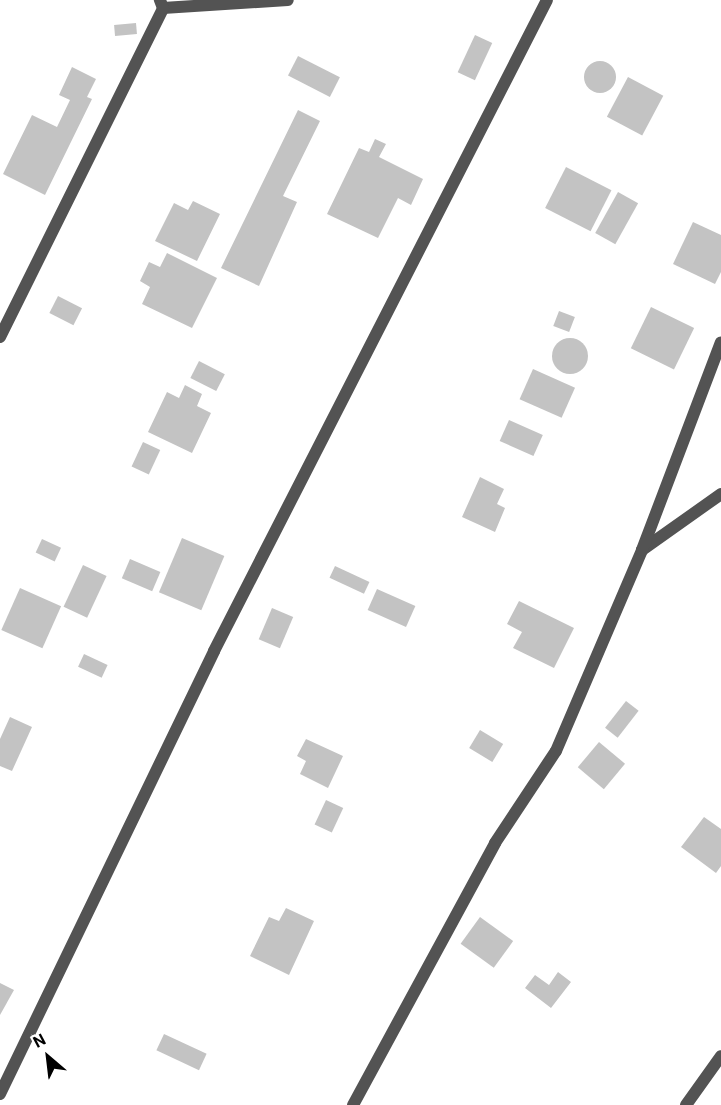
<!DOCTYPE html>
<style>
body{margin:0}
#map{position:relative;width:721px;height:1105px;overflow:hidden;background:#fff;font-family:Roboto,sans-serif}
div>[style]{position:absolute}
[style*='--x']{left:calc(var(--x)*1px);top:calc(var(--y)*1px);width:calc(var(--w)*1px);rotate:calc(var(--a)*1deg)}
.building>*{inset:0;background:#c3c3c3;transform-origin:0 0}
.round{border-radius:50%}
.minor>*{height:12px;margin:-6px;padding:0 6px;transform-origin:6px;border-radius:6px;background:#535353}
span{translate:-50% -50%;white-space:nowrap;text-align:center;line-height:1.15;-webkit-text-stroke:4.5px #fff;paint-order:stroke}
.north{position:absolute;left:18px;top:1027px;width:60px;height:60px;-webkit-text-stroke:4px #fff;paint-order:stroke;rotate:332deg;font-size:16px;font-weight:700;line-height:24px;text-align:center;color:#000}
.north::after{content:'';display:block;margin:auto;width:21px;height:27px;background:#000;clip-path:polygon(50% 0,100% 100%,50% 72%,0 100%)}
</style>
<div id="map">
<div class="building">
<div style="left:136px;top:23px;width:11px;height:22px;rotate:85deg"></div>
<div style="left:475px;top:35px;width:19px;height:41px;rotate:25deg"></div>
<div style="left:298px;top:56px;width:47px;height:22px;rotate:27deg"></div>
<div class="round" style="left:584px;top:61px;width:32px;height:32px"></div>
<div style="clip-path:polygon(72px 67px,96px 79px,87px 97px,92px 99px,45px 195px,3px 174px,32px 115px,57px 127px,70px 100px,59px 95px)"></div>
<div style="left:628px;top:77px;width:40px;height:45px;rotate:28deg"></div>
<div style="clip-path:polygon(298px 110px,320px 121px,283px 196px,297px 202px,259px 286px,221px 268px)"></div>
<div style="clip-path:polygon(375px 139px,386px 144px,379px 157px,423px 179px,411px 205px,398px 198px,378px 238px,327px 214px,359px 148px,369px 152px)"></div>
<div style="left:566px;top:167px;width:51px;height:46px;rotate:27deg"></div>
<div style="left:618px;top:192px;width:23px;height:47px;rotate:29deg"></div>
<div style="clip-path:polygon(193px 201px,220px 214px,197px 261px,155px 241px,174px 203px,188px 210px)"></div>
<div style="clip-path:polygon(693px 222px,721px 235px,721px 272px,715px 284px,673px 264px)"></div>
<div style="clip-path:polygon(167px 253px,217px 278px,192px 328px,142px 304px,150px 287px,140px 281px,149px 262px,160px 267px)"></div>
<div style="left:58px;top:296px;width:27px;height:19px;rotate:27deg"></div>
<div style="left:651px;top:307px;width:48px;height:46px;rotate:26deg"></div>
<div style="left:559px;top:311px;width:17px;height:16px;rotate:21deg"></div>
<div class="round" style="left:552px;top:338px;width:36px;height:36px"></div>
<div style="left:199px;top:361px;width:29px;height:19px;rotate:27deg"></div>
<div style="left:533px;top:369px;width:46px;height:33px;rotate:24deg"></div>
<div style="clip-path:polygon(185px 385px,202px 394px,197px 406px,211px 413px,192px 453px,148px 432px,167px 392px,179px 398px)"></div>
<div style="left:509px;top:420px;width:37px;height:23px;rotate:24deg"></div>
<div style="left:143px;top:442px;width:19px;height:27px;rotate:25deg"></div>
<div style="clip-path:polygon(480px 477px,504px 489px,497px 504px,505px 508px,495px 532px,462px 517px)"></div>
<div style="left:182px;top:538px;width:46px;height:59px;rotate:23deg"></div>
<div style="left:42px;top:539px;width:21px;height:15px;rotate:25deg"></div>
<div style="left:130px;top:559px;width:33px;height:21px;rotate:23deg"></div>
<div style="left:83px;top:565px;width:26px;height:46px;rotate:25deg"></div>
<div style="left:335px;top:566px;width:38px;height:13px;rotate:25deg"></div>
<div style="left:20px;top:588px;width:45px;height:46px;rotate:24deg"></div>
<div style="left:377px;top:589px;width:42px;height:23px;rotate:24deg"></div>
<div style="clip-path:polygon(519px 601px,574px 628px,554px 668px,513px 648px,522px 632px,507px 624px)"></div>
<div style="left:272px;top:608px;width:23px;height:34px;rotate:23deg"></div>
<div style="left:84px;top:654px;width:26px;height:14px;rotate:25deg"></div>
<div style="left:626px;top:701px;width:16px;height:34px;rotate:38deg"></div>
<div style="clip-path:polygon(10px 717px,32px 727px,12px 771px,0 766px,0 739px)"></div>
<div style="left:480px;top:730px;width:27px;height:21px;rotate:31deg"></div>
<div style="clip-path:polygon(306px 739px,343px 756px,328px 788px,300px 774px,306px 761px,297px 756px)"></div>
<div style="left:599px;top:742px;width:34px;height:33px;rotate:40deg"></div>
<div style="left:326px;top:800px;width:19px;height:27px;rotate:25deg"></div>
<div style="clip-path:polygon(704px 817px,721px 829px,721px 866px,716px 873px,681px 847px)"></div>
<div style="clip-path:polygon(286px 908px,314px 921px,289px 975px,250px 956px,269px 917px,279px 921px)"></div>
<div style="left:480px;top:917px;width:41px;height:33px;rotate:36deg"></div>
<div style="clip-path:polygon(558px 972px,571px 982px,551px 1008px,525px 988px,535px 975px,549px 985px)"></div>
<div style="clip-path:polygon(0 983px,14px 990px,0 1015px)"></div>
<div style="left:164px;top:1034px;width:47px;height:18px;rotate:25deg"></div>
</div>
<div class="minor">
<div style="--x:163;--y:8;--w:125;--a:-3.7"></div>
<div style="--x:0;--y:337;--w:367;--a:-63.6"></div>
<div style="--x:163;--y:8;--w:9;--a:-111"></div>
<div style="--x:642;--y:550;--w:97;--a:-35.3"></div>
<div style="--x:0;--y:1094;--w:492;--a:-64.2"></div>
<div style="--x:214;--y:651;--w:731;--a:-62.91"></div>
<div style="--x:353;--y:1105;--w:298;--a:-61.5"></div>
<div style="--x:495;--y:843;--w:110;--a:-56.5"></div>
<div style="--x:556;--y:751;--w:219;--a:-66.8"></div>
<div style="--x:642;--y:550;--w:222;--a:-69.2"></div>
<div style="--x:686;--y:1105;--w:60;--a:-54.5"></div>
</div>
<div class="north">N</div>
</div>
